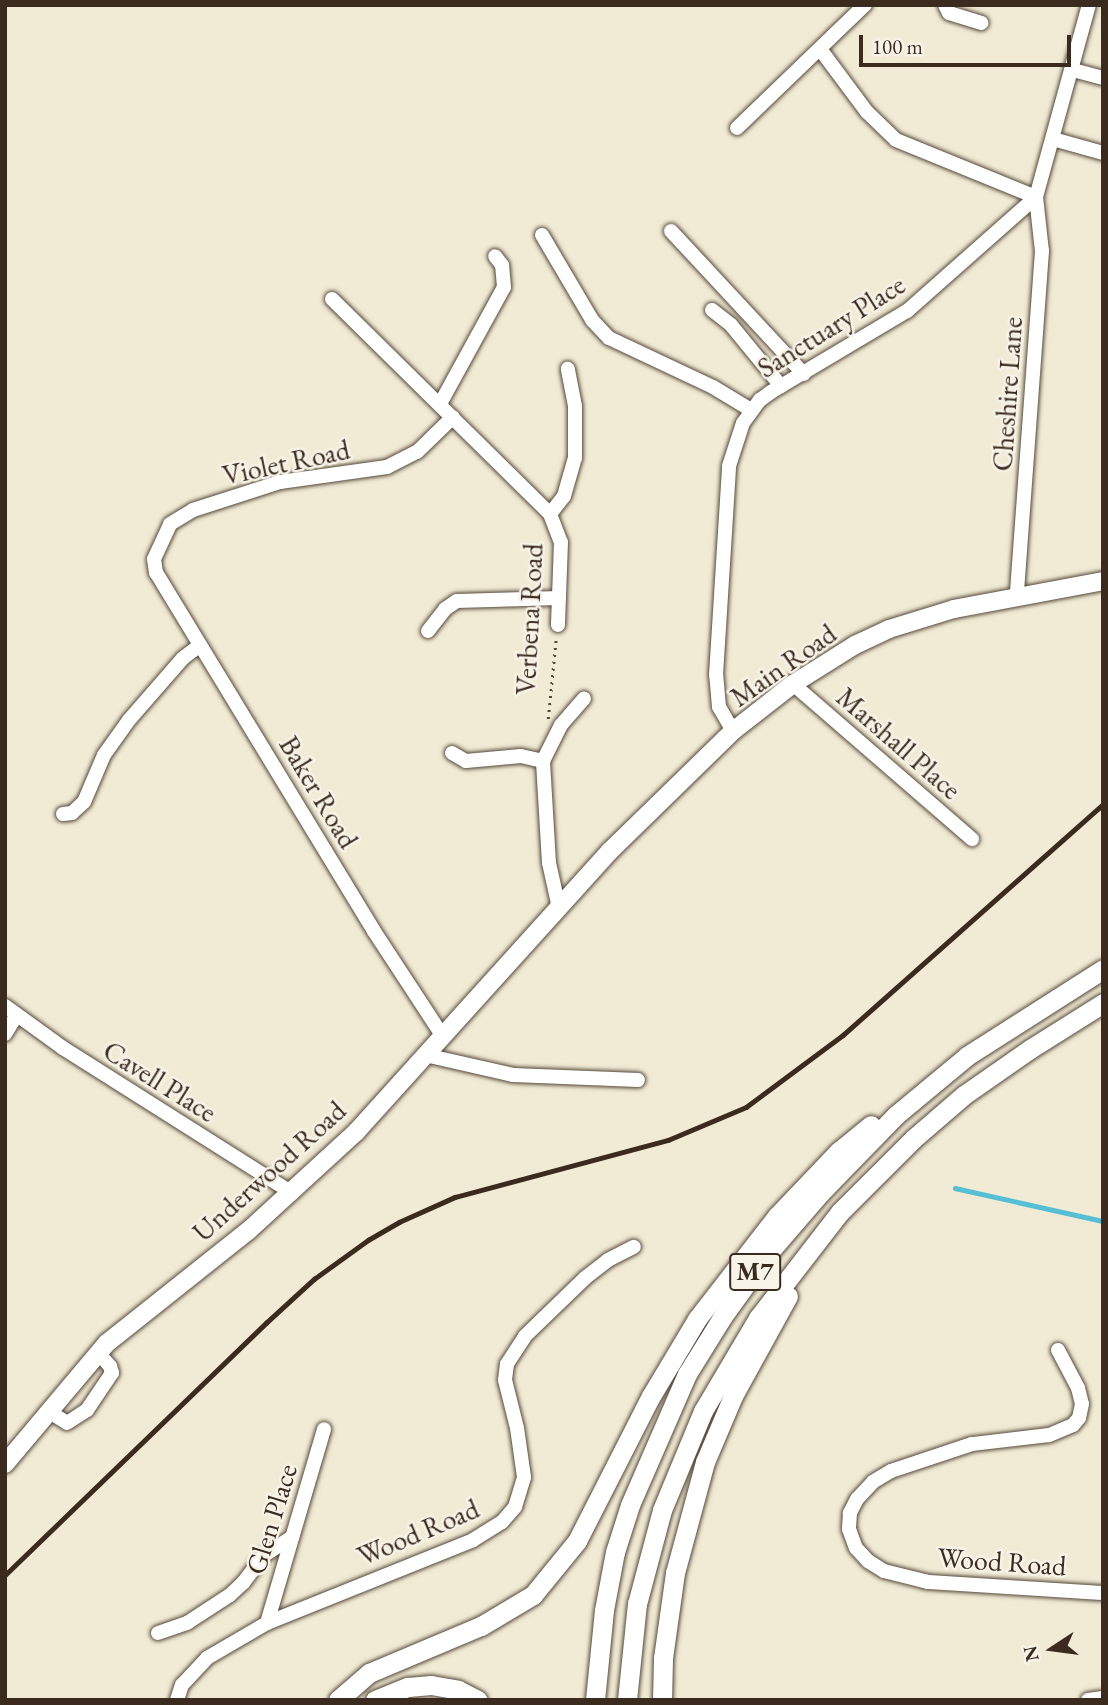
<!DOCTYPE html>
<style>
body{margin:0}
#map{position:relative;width:1108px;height:1705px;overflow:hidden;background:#f1ebd5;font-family:"EB Garamond",serif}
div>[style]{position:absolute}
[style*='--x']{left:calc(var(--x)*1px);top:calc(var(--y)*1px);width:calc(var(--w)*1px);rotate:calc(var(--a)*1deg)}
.stream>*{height:4.5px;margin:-2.25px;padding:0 2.25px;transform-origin:2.25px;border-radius:2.25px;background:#57bfd4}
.path>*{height:2.5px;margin-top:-1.25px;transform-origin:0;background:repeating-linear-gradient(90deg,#564739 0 2px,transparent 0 7px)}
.roads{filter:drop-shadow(0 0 2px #564739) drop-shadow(0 0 2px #564739)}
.minor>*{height:14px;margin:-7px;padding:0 7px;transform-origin:7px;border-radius:7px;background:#fff}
.major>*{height:18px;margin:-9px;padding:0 9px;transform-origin:9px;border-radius:9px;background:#fff}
.highway>*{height:19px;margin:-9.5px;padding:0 9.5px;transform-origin:9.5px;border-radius:9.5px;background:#fff}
.rail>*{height:4.5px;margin:-2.25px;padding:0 2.25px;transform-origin:2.25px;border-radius:2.25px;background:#3b2a1e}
span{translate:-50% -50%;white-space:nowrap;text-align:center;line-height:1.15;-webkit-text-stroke:5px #f7f3e8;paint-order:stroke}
.shield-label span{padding:2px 5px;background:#f7f3e8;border:2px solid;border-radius:5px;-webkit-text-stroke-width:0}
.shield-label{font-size:26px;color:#3b2a1e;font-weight:700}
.street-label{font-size:28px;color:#3b2a1e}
.frame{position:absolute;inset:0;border:7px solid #3b2a1e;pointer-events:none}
.north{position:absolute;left:1017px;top:1614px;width:70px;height:70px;-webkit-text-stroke:5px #f7f3e8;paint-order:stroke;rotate:257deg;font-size:19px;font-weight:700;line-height:28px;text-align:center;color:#3b2a1e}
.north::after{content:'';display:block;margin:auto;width:24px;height:32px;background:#3b2a1e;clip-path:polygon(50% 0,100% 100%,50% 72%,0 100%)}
.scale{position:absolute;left:859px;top:35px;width:212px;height:32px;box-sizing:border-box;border:4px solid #3b2a1e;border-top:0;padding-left:9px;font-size:21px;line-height:24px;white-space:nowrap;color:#3b2a1e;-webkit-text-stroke:5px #f7f3e8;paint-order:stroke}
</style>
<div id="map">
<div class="stream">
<div style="--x:955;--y:1188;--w:152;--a:12.6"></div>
</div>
<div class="path">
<div style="--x:548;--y:719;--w:80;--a:-84.3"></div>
</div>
<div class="roads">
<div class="minor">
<div style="--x:945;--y:5;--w:9;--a:63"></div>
<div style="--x:949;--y:13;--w:34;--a:17"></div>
<div style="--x:820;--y:49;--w:79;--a:53.3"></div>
<div style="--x:867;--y:112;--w:40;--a:44"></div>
<div style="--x:896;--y:140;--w:151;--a:22.2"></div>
<div style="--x:1036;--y:197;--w:54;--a:83.7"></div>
<div style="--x:1042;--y:251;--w:345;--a:94.2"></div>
<div style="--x:1073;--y:70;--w:31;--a:15"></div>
<div style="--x:737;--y:128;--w:178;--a:-43.9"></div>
<div style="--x:1053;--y:139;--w:52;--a:15.6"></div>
<div style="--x:671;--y:231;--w:195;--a:47.1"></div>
<div style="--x:542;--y:235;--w:99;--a:59.5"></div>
<div style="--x:592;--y:320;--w:25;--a:47"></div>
<div style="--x:609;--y:338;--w:115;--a:25.2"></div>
<div style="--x:713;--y:387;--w:44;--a:31.2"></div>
<div style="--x:332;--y:299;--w:306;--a:44.6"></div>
<div style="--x:550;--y:514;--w:30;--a:69"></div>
<div style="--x:561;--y:542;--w:83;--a:92.1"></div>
<div style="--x:712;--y:310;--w:24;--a:38"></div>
<div style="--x:731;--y:325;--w:79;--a:50.7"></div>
<div style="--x:440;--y:404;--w:133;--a:-61.3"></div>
<div style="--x:504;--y:287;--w:22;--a:-95"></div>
<div style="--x:502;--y:265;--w:11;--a:-128"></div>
<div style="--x:550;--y:514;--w:23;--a:-52"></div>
<div style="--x:564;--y:496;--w:40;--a:-74"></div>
<div style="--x:575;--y:458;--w:52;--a:-90"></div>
<div style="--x:575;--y:406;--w:38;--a:-101"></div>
<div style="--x:428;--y:631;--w:28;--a:-52"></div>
<div style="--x:445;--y:609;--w:14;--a:-34"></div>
<div style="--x:457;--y:601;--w:102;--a:-1.7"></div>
<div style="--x:793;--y:684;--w:237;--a:40.9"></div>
<div style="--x:733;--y:731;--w:28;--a:-120"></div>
<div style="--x:719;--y:707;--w:32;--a:-95"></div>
<div style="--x:716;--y:675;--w:209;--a:-86.4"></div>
<div style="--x:729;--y:466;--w:45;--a:-72"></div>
<div style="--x:743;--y:423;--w:29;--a:-54"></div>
<div style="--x:760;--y:400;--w:14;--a:-36"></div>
<div style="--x:771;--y:392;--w:158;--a:-30.8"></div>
<div style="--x:907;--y:311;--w:172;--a:-41.5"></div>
<div style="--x:1036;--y:197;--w:199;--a:-74.6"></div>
<div style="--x:452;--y:753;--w:16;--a:30"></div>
<div style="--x:466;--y:761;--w:55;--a:-5.2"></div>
<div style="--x:521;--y:756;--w:23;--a:13"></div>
<div style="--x:63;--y:814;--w:9;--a:-6"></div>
<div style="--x:72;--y:813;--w:16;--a:-43"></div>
<div style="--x:84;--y:802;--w:51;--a:-66.9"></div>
<div style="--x:104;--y:755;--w:43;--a:-54.5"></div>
<div style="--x:129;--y:720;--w:82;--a:-48.9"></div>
<div style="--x:183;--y:658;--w:21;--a:-37"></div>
<div style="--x:559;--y:908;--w:46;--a:-102.5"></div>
<div style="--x:549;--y:863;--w:102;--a:-93.4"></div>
<div style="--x:543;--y:761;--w:40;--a:-63.4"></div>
<div style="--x:561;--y:725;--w:35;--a:-49"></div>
<div style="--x:5;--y:1006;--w:72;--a:35.9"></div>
<div style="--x:63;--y:1048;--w:271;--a:32.3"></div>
<div style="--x:5;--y:1034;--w:22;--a:-58"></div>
<div style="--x:442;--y:1035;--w:124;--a:-123.2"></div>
<div style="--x:374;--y:931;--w:419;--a:-121.3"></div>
<div style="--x:156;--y:573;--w:14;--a:-98"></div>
<div style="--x:154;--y:559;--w:38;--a:-65"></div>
<div style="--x:170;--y:524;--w:27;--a:-31"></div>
<div style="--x:193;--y:510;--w:91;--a:-17.8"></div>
<div style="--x:280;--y:482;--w:108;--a:-8"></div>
<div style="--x:387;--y:467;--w:34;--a:-27"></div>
<div style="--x:417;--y:452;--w:50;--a:-44.2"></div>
<div style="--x:425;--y:1055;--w:90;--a:12.8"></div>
<div style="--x:513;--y:1075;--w:125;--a:2.3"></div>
<div style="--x:1058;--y:1350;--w:43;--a:62.2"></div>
<div style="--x:1078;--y:1388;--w:16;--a:76"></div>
<div style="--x:1082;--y:1404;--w:14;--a:102"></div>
<div style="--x:1079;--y:1418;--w:9;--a:131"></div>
<div style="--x:1073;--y:1425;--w:26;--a:157"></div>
<div style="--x:1049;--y:1435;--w:78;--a:173.3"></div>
<div style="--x:972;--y:1444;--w:85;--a:161.6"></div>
<div style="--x:891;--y:1471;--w:21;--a:149"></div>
<div style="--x:873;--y:1482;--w:23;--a:133"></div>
<div style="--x:857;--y:1499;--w:16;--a:117"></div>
<div style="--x:850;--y:1513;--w:16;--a:94"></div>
<div style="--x:849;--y:1529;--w:20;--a:70"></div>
<div style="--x:856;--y:1548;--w:18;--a:47"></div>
<div style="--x:868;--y:1561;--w:19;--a:32"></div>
<div style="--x:884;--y:1571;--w:45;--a:14"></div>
<div style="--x:928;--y:1582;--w:175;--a:3.6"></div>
<div style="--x:48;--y:1411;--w:22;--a:32"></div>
<div style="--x:67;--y:1423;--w:24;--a:-33"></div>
<div style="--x:87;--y:1410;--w:45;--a:-56"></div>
<div style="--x:112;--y:1373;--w:7;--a:-106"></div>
<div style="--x:110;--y:1366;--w:18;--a:-133"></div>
<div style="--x:267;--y:1623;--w:202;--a:-73.6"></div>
<div style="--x:158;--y:1633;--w:31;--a:-19"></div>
<div style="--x:187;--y:1623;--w:51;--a:-33.1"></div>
<div style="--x:230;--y:1595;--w:18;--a:-43"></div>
<div style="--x:243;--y:1583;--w:34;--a:-53"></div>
<div style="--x:263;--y:1556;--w:35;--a:-33"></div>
<div style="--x:177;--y:1700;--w:16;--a:-72"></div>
<div style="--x:182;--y:1685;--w:37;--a:-47"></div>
<div style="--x:207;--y:1658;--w:69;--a:-30.3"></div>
<div style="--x:267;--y:1623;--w:222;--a:-21.9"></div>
<div style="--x:473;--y:1540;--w:34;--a:-32"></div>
<div style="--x:502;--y:1522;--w:20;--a:-49"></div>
<div style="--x:515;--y:1507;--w:31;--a:-73"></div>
<div style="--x:524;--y:1477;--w:49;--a:-98.1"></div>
<div style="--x:517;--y:1428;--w:49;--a:-104"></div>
<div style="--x:505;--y:1380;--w:16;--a:-83"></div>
<div style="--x:507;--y:1364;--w:33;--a:-57"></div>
<div style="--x:525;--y:1336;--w:83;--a:-44"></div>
<div style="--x:585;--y:1278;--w:29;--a:-38"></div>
<div style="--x:608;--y:1260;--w:29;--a:-27"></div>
<div style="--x:1088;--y:1700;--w:15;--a:-8"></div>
</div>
<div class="major">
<div style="--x:5;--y:1464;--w:158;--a:-49.9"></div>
<div style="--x:107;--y:1343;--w:180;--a:-38.5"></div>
<div style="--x:248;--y:1231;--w:147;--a:-42.5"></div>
<div style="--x:356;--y:1132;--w:379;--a:-47.9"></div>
<div style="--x:610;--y:851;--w:172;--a:-44.3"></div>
<div style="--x:733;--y:731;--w:76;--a:-38.1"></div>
<div style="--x:793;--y:684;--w:73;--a:-32.2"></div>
<div style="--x:855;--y:645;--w:38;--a:-25"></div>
<div style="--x:889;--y:629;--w:68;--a:-17.1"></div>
<div style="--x:954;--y:609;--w:152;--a:-10.6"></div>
</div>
<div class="highway">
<div style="--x:338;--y:1700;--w:41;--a:-41.1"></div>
<div style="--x:369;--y:1673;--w:121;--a:-22.8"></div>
<div style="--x:481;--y:1626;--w:61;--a:-30.8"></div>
<div style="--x:533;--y:1595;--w:70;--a:-50.8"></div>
<div style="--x:577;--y:1541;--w:163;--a:-63"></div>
<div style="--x:651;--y:1396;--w:90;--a:-59.1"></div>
<div style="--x:697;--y:1319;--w:130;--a:-52.2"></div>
<div style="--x:777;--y:1216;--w:90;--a:-46.4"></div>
<div style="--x:839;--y:1151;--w:41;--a:-39.1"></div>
<div style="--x:375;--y:1700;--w:35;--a:-22"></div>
<div style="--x:408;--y:1687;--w:23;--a:-5"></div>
<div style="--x:431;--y:1685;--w:27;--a:10"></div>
<div style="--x:458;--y:1690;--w:22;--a:27"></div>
<div style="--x:595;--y:1700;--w:90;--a:-84.3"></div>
<div style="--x:604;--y:1610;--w:59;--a:-79.3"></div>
<div style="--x:615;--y:1552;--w:49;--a:-72.3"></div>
<div style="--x:630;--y:1505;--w:143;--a:-66.5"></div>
<div style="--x:687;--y:1374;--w:68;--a:-58.2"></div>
<div style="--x:723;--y:1316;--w:80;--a:-54.1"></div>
<div style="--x:770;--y:1251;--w:77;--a:-49.2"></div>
<div style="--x:820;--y:1193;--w:109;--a:-45.7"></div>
<div style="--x:896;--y:1115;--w:92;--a:-39.7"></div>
<div style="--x:967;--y:1056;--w:161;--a:-32.6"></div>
<div style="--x:627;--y:1700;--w:97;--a:-84.1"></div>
<div style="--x:637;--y:1604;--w:97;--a:-75.1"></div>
<div style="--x:662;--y:1510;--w:107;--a:-67.5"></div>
<div style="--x:703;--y:1411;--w:108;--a:-59.4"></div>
<div style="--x:758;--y:1318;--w:134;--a:-52.3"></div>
<div style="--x:840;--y:1212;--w:103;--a:-45"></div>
<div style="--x:913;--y:1139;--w:67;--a:-40.8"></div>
<div style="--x:964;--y:1095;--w:80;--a:-34.9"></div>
<div style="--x:1030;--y:1049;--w:86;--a:-32.2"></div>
<div style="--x:662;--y:1700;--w:42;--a:-88.6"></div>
<div style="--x:663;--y:1658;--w:86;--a:-82"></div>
<div style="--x:675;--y:1573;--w:115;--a:-74.9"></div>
<div style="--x:705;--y:1462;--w:72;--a:-67"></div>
<div style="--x:733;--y:1396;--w:114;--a:-61.2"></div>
</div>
</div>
<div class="rail">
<div style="--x:5;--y:1575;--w:363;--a:-44"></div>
<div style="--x:266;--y:1323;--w:65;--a:-42.5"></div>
<div style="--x:314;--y:1279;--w:67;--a:-35.8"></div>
<div style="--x:368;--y:1240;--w:36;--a:-30"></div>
<div style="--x:399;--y:1222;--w:61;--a:-24.1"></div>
<div style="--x:455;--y:1197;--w:220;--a:-15"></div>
<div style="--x:668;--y:1140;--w:85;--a:-22.9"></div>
<div style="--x:746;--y:1107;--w:121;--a:-36.6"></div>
<div style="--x:843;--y:1035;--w:348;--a:-41.6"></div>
</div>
<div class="shield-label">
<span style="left:755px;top:1272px">M7</span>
</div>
<div class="street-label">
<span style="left:831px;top:326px;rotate:-32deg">Sanctuary Place</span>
<span style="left:1007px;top:394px;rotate:-86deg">Cheshire Lane</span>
<span style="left:286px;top:462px;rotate:-12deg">Violet Road</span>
<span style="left:529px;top:619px;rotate:-87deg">Verbena Road</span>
<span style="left:783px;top:665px;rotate:-35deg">Main Road</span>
<span style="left:899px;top:743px;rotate:41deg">Marshall Place</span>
<span style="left:319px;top:792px;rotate:59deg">Baker Road</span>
<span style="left:160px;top:1081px;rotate:32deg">Cavell Place</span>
<span style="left:269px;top:1171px;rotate:-42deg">Underwood Road</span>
<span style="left:271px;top:1519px;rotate:-73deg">Glen Place</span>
<span style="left:418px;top:1532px;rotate:-23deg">Wood Road</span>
<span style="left:1002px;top:1561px;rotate:4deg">Wood Road</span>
</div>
<div class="frame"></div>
<div class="north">N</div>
<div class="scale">100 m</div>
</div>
